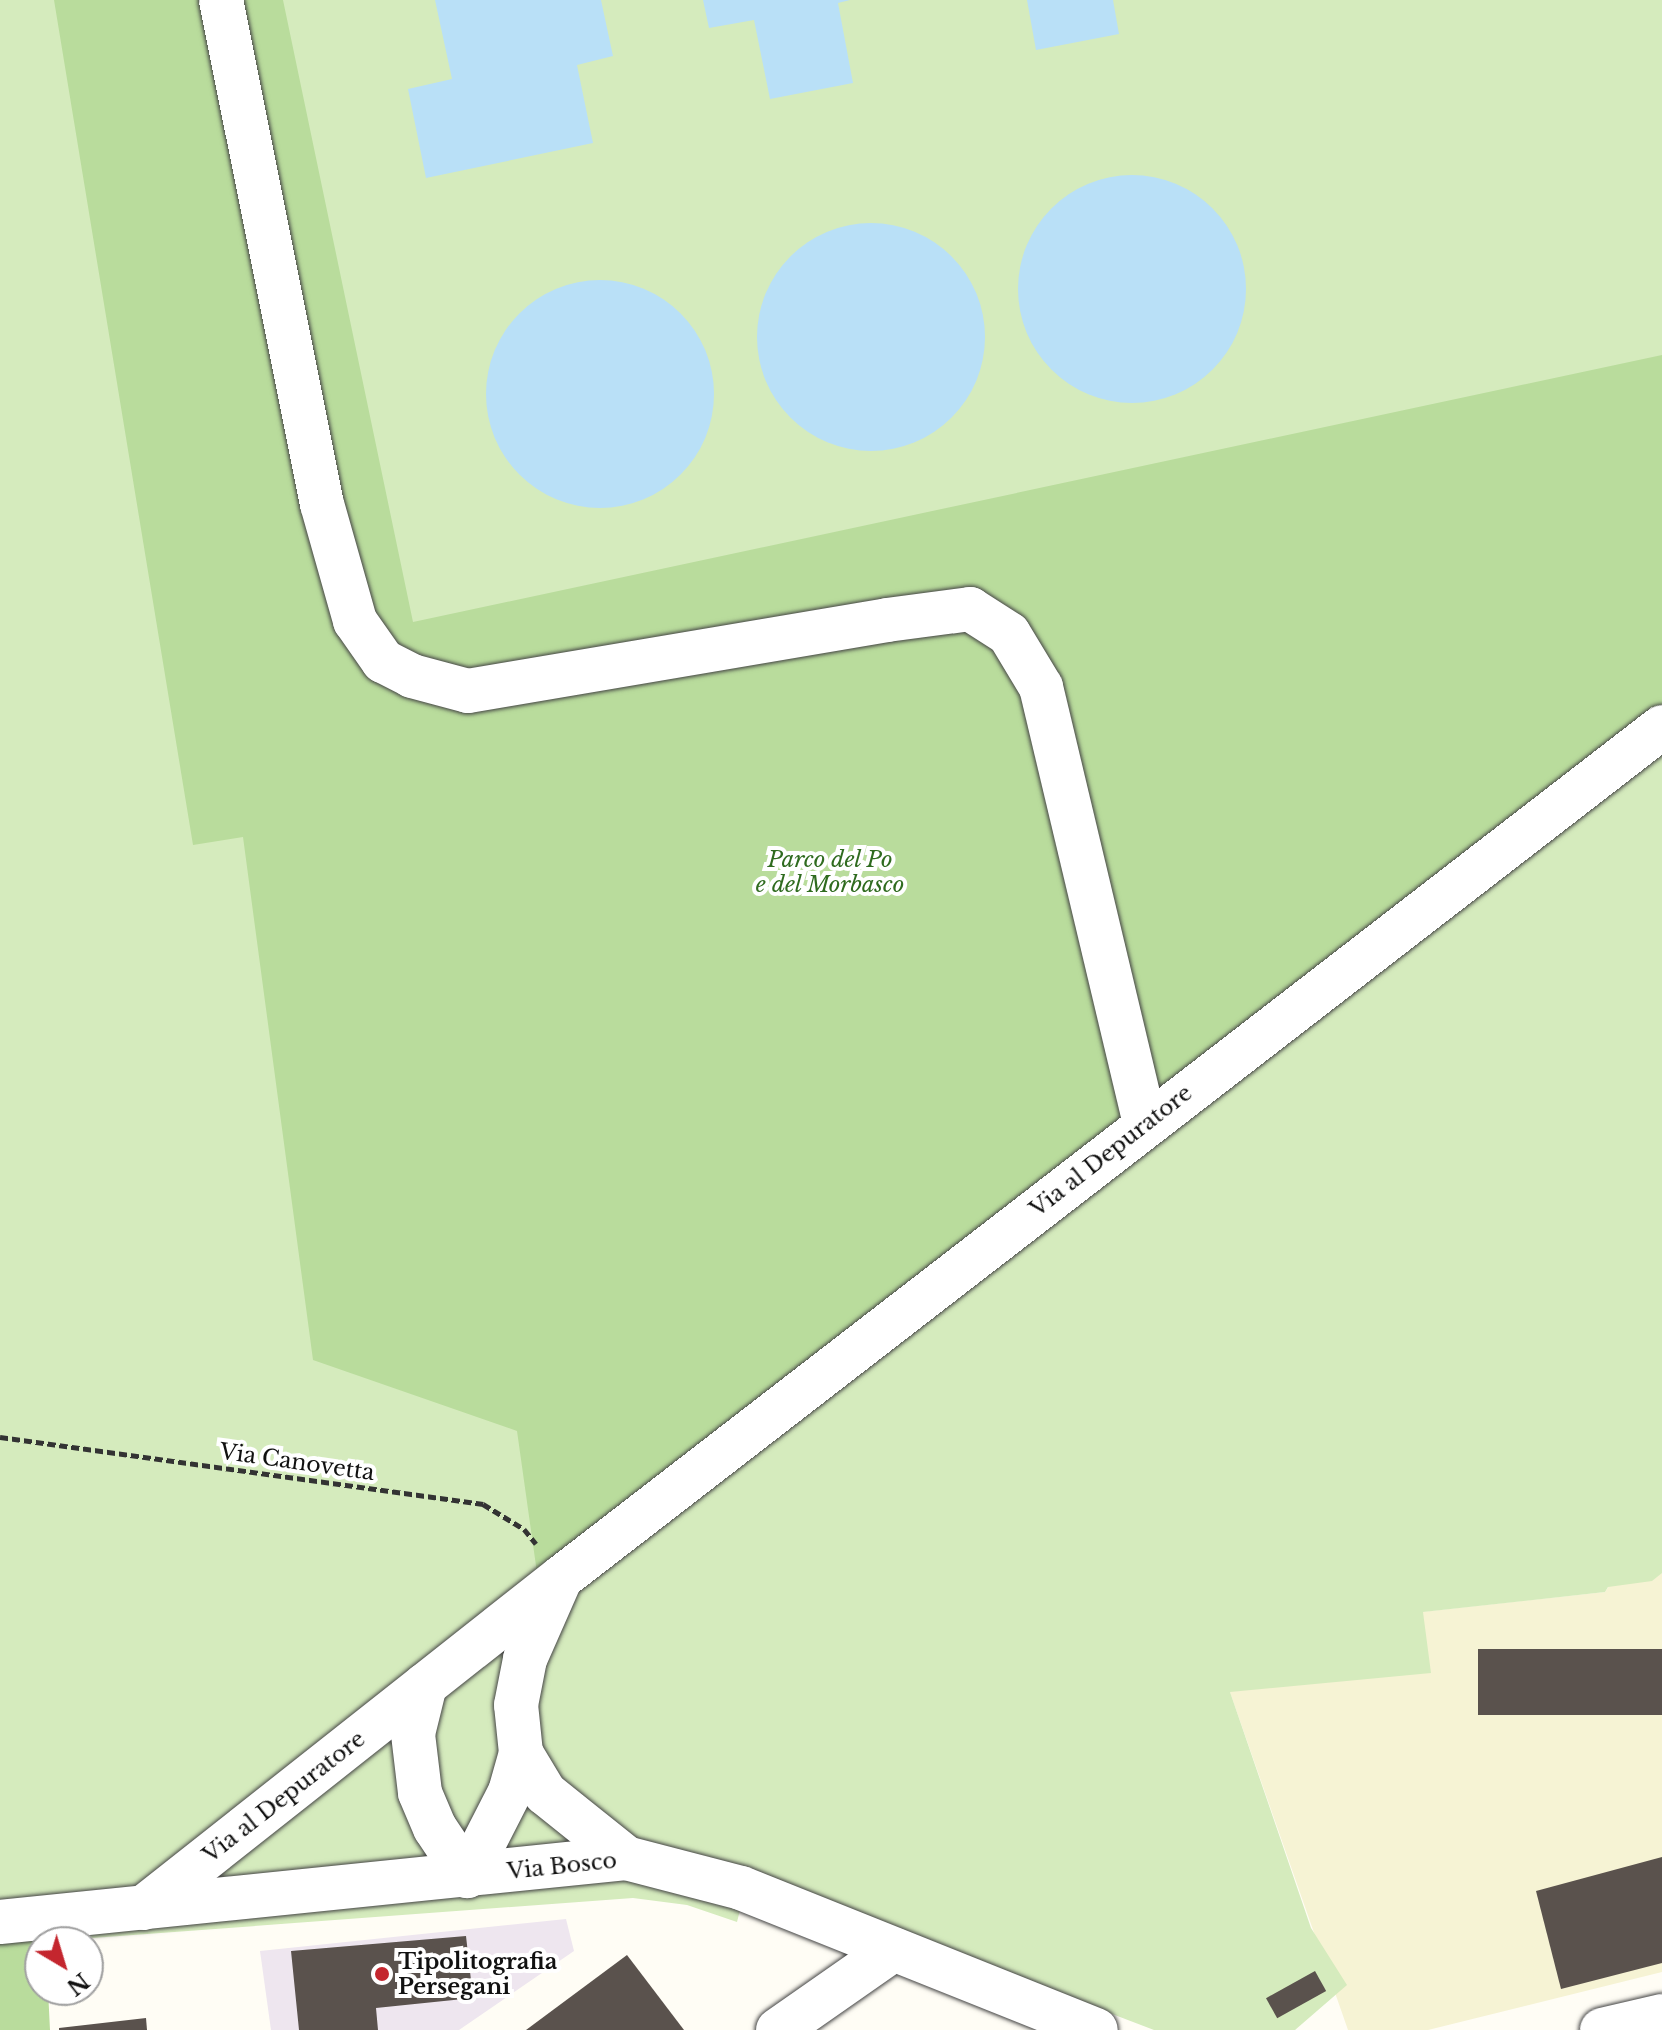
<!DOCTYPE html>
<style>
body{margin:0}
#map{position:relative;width:1662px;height:2030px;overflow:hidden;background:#fffdf5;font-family:"Libre Baskerville",serif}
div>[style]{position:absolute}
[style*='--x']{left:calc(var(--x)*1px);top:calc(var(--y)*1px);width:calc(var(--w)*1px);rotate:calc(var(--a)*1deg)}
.industrial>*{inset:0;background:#eee6ef}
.farmland>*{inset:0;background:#f6f3d4}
.green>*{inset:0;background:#d5ebbd}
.forest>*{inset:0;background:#b9dc9c}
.water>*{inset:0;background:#b9e0f7}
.round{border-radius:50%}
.building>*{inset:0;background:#5a524d;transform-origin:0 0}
.path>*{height:5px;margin-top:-2.5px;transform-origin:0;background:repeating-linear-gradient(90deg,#333 0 8px,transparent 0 12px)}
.roads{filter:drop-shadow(0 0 2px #444) drop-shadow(0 0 2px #444)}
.minor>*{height:44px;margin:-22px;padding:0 22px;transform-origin:22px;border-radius:22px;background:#fff}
.dots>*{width:22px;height:22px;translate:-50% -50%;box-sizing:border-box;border:4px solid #fff;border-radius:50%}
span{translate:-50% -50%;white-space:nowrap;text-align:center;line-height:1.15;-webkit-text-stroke:8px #fff;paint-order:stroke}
.park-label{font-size:22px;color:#2f6b1f;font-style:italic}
.street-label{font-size:22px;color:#111}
.poi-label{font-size:22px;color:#111;font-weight:700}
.left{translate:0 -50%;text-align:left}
.north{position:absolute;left:24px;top:1926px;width:80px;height:80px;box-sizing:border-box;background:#fff;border:2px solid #a0a0a0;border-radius:50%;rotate:142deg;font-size:22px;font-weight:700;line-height:32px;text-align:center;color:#111}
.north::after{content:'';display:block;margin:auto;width:28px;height:36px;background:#c4262e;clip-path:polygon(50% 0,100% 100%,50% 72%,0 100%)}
</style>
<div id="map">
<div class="industrial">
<div style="clip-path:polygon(566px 1919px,574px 1951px,459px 2030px,271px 2030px,260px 1951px)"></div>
</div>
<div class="farmland">
<div style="clip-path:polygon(1662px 1527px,1662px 1972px,1428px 2030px,1348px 2030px,1210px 1635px,1605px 1592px,1647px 1528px)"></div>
</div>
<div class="green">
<div style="clip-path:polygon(0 0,1662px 0,1662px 1573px,1652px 1581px,1608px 1587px,1605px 1592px,1423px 1612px,1431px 1673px,1230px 1692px,1311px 1928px,1347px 1985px,1295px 2030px,1154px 2030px,749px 1875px,737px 1922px,687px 1905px,633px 1898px,38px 1942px,0 2030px)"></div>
</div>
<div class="forest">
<div style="clip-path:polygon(54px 0,283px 0,413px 622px,1662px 355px,1662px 704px,538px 1580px,517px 1431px,313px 1360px,243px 837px,193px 845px)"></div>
<div style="clip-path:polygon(44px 1927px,45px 1942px,40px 1942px,40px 1990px,48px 1990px,50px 2030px,0 2030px,0 1933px)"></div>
</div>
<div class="water">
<div style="clip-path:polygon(435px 0,601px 0,613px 56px,577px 65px,593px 143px,426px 178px,408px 89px,452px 79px)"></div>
<div style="clip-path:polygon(703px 0,850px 0,838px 3px,853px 83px,770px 99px,754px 20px,709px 28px)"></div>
<div style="clip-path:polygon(1027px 0,1113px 0,1119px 34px,1036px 50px)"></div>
<div class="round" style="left:1018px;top:175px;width:228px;height:228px"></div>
<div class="round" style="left:757px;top:223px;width:228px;height:228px"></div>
<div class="round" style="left:486px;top:280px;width:228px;height:228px"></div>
</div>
<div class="building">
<div style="left:1662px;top:1649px;width:66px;height:184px;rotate:90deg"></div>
<div style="clip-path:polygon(1662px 1857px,1662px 1963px,1561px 1989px,1536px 1891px)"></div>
<div style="clip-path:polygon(466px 1936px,473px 1998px,376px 2008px,378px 2030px,299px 2030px,291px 1951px)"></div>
<div style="clip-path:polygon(627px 1955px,684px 2030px,526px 2030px)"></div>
<div style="left:1315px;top:1971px;width:23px;height:56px;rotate:61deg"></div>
<div style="clip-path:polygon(146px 2018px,147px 2030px,59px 2030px,59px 2028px)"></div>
</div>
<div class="path">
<div style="--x:0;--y:1437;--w:488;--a:7.9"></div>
<div style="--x:483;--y:1504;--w:48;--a:31.4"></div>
<div style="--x:524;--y:1529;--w:19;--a:51"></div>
</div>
<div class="roads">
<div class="minor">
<div style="--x:221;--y:0;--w:514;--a:78.67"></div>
<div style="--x:322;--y:504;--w:122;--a:74.2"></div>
<div style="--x:355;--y:621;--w:49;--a:55"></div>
<div style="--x:383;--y:661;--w:33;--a:27"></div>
<div style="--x:412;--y:676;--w:58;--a:15"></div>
<div style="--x:468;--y:691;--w:425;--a:-9.6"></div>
<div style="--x:887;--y:620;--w:84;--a:-7.5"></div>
<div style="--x:970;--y:609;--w:46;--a:32.7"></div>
<div style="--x:1009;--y:634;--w:62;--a:58.9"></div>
<div style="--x:1041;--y:687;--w:450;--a:76.6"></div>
<div style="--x:425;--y:1685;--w:50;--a:103.8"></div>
<div style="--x:413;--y:1734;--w:59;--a:83.2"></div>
<div style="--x:420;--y:1793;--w:38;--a:67"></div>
<div style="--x:435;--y:1828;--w:58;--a:56.3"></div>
<div style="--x:521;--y:1753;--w:47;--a:59"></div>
<div style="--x:545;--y:1793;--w:104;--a:38.7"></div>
<div style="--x:467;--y:1876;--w:94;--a:-62.9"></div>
<div style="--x:510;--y:1792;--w:41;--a:-74.2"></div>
<div style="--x:521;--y:1753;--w:48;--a:-95.9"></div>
<div style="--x:516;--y:1705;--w:47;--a:-78.9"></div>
<div style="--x:525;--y:1659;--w:84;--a:-66.2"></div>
<div style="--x:143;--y:1908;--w:534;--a:-38.31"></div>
<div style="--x:562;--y:1577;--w:1390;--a:-37.69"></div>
<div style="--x:0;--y:1922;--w:629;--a:-5.84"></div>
<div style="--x:626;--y:1858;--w:119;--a:14.6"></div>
<div style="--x:741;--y:1888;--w:382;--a:21.8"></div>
<div style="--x:778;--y:2030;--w:141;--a:-34.9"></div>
<div style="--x:1602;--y:2030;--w:62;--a:-13.1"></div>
</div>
</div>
<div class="dots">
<div style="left:382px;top:1974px;background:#c4262e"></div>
</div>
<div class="park-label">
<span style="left:830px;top:872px">Parco del Po<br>e del Morbasco</span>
</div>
<div class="street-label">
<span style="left:1111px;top:1151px;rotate:-38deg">Via al Depuratore</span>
<span style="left:297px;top:1462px;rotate:8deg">Via Canovetta</span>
<span style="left:284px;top:1797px;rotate:-38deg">Via al Depuratore</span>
<span style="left:562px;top:1866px;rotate:-6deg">Via Bosco</span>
</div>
<div class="poi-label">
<span class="left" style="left:398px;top:1974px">Tipolitografia<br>Persegani</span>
</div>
<div class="north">N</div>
</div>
